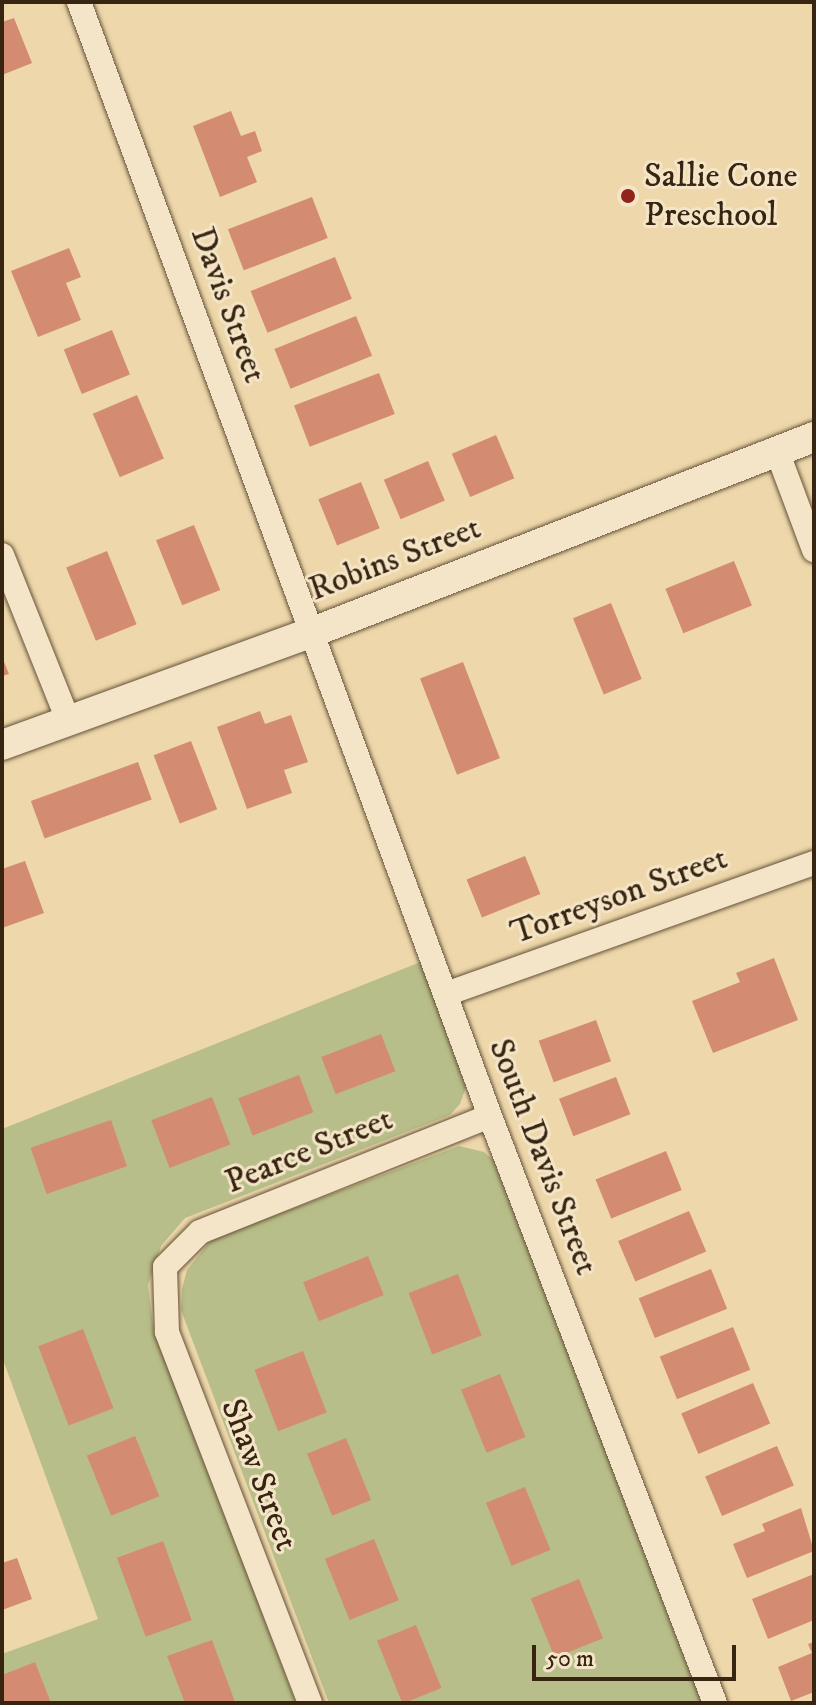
<!DOCTYPE html>
<style>
body{margin:0}
#map{position:relative;width:816px;height:1705px;overflow:hidden;background:#eed7ab;font-family:"IM FELL DW Pica",serif}
div>[style]{position:absolute}
[style*='--x']{left:calc(var(--x)*1px);top:calc(var(--y)*1px);width:calc(var(--w)*1px);rotate:calc(var(--a)*1deg)}
.green>*{inset:0;background:#b8be89}
.building>*{inset:0;background:#d38c72;transform-origin:0 0}
.roads{filter:drop-shadow(0 0 2px #655238) drop-shadow(0 0 2px #655238)}
.minor>*{height:24px;margin:-12px;padding:0 12px;transform-origin:12px;border-radius:12px;background:#f4e5c8}
.tertiary>*{height:30px;margin:-15px;padding:0 15px;transform-origin:15px;border-radius:15px;background:#f4e5c8}
.dots>*{width:22px;height:22px;translate:-50% -50%;box-sizing:border-box;border:4px solid #f4e5c8;border-radius:50%}
span{translate:-50% -50%;white-space:nowrap;text-align:center;line-height:1.15;-webkit-text-stroke:6px #f4e5c8;paint-order:stroke}
.poi-label{font-size:34px;color:#372511}
.left{translate:0 -50%;text-align:left}
.street-label{font-size:34px;color:#372511}
.frame{position:absolute;inset:0;border:4px solid #372511;pointer-events:none}
.scale{position:absolute;left:532px;top:1645px;width:204px;height:36px;box-sizing:border-box;border:4px solid #372511;border-top:0;padding-left:10px;font-size:24px;line-height:28px;white-space:nowrap;color:#372511;-webkit-text-stroke:6px #f4e5c8;paint-order:stroke}
</style>
<div id="map">
<div class="green">
<div style="clip-path:polygon(423px 961px,467px 1084px,460px 1104px,450px 1115px,185px 1218px,161px 1246px,148px 1285px,153px 1325px,296px 1703px,2px 1703px,2px 1654px,98px 1619px,2px 1357px,2px 1129px)"></div>
<div style="clip-path:polygon(459px 1146px,484px 1152px,499px 1165px,702px 1703px,329px 1703px,181px 1310px,182px 1289px,187px 1270px,212px 1239px)"></div>
</div>
<div class="building">
<div style="clip-path:polygon(14px 18px,32px 63px,2px 75px,2px 22px)"></div>
<div style="clip-path:polygon(231px 111px,241px 136px,255px 131px,262px 151px,247px 157px,257px 182px,220px 197px,193px 126px)"></div>
<div style="left:312px;top:197px;width:44px;height:90px;rotate:69deg"></div>
<div style="clip-path:polygon(69px 248px,81px 277px,66px 283px,81px 320px,38px 337px,11px 271px)"></div>
<div style="left:335px;top:257px;width:45px;height:91px;rotate:68deg"></div>
<div style="left:356px;top:316px;width:43px;height:88px;rotate:68deg"></div>
<div style="left:112px;top:330px;width:48px;height:52px;rotate:68deg"></div>
<div style="left:379px;top:373px;width:44px;height:91px;rotate:69deg"></div>
<div style="left:137px;top:395px;width:69px;height:48px;rotate:67deg"></div>
<div style="left:496px;top:435px;width:47px;height:48px;rotate:67deg"></div>
<div style="left:428px;top:461px;width:43px;height:48px;rotate:67deg"></div>
<div style="left:361px;top:482px;width:50px;height:46px;rotate:68deg"></div>
<div style="left:194px;top:525px;width:70px;height:41px;rotate:68deg"></div>
<div style="left:107px;top:551px;width:79px;height:44px;rotate:68deg"></div>
<div style="left:734px;top:561px;width:48px;height:74px;rotate:68deg"></div>
<div style="left:611px;top:603px;width:82px;height:41px;rotate:68deg"></div>
<div style="clip-path:polygon(2px 657px,9px 674px,2px 676px)"></div>
<div style="left:463px;top:662px;width:103px;height:46px;rotate:69deg"></div>
<div style="clip-path:polygon(260px 711px,265px 724px,291px 715px,308px 762px,284px 770px,292px 793px,247px 809px,217px 727px)"></div>
<div style="left:191px;top:741px;width:73px;height:40px;rotate:69deg"></div>
<div style="left:138px;top:762px;width:40px;height:114px;rotate:70deg"></div>
<div style="left:525px;top:856px;width:41px;height:63px;rotate:68deg"></div>
<div style="clip-path:polygon(25px 861px,44px 913px,2px 928px,2px 869px)"></div>
<div style="clip-path:polygon(774px 958px,798px 1020px,713px 1053px,692px 1001px,740px 982px,736px 973px)"></div>
<div style="left:596px;top:1020px;width:44px;height:61px;rotate:70deg"></div>
<div style="left:381px;top:1034px;width:40px;height:64px;rotate:69deg"></div>
<div style="left:299px;top:1075px;width:40px;height:65px;rotate:69deg"></div>
<div style="left:616px;top:1077px;width:40px;height:61px;rotate:69deg"></div>
<div style="left:212px;top:1097px;width:51px;height:65px;rotate:69deg"></div>
<div style="left:111px;top:1120px;width:49px;height:85px;rotate:71deg"></div>
<div style="left:666px;top:1151px;width:42px;height:76px;rotate:68deg"></div>
<div style="left:689px;top:1211px;width:44px;height:77px;rotate:67deg"></div>
<div style="left:368px;top:1256px;width:42px;height:70px;rotate:68deg"></div>
<div style="left:711px;top:1269px;width:43px;height:78px;rotate:68deg"></div>
<div style="left:458px;top:1274px;width:66px;height:53px;rotate:69deg"></div>
<div style="left:733px;top:1327px;width:46px;height:79px;rotate:68deg"></div>
<div style="left:83px;top:1329px;width:85px;height:48px;rotate:69deg"></div>
<div style="left:303px;top:1351px;width:66px;height:52px;rotate:69deg"></div>
<div style="left:500px;top:1374px;width:68px;height:42px;rotate:68deg"></div>
<div style="left:753px;top:1383px;width:44px;height:78px;rotate:67deg"></div>
<div style="left:135px;top:1436px;width:65px;height:52px;rotate:68deg"></div>
<div style="left:346px;top:1438px;width:67px;height:42px;rotate:68deg"></div>
<div style="left:777px;top:1446px;width:43px;height:78px;rotate:67deg"></div>
<div style="left:525px;top:1487px;width:68px;height:42px;rotate:68deg"></div>
<div style="clip-path:polygon(801px 1508px,814px 1551px,747px 1578px,733px 1544px,765px 1531px,762px 1524px)"></div>
<div style="left:374px;top:1539px;width:66px;height:53px;rotate:68deg"></div>
<div style="left:163px;top:1541px;width:84px;height:49px;rotate:70deg"></div>
<div style="clip-path:polygon(17px 1558px,32px 1599px,2px 1610px,2px 1563px)"></div>
<div style="clip-path:polygon(814px 1574px,814px 1620px,768px 1639px,752px 1599px)"></div>
<div style="left:579px;top:1579px;width:64px;height:52px;rotate:68deg"></div>
<div style="left:416px;top:1625px;width:68px;height:42px;rotate:68deg"></div>
<div style="clip-path:polygon(212px 1640px,235px 1702px,185px 1703px,167px 1656px)"></div>
<div style="clip-path:polygon(814px 1642px,814px 1692px,791px 1701px,778px 1667px,812px 1653px,808px 1644px)"></div>
<div style="clip-path:polygon(35px 1662px,51px 1703px,2px 1703px,2px 1675px)"></div>
</div>
<div class="roads">
<div class="minor">
<div style="--x:79;--y:2;--w:1187;--a:69.75"></div>
<div style="--x:490;--y:1116;--w:629;--a:69.03"></div>
<div style="--x:777;--y:451;--w:106;--a:69.5"></div>
<div style="--x:2;--y:555;--w:178;--a:68.2"></div>
<div style="--x:446;--y:994;--w:391;--a:-19.6"></div>
<div style="--x:310;--y:1703;--w:398;--a:-111.1"></div>
<div style="--x:167;--y:1332;--w:65;--a:-91.8"></div>
<div style="--x:165;--y:1267;--w:49;--a:-45"></div>
<div style="--x:200;--y:1232;--w:312;--a:-21.8"></div>
</div>
<div class="tertiary">
<div style="--x:2;--y:745;--w:331;--a:-20"></div>
<div style="--x:313;--y:632;--w:538;--a:-21.27"></div>
</div>
</div>
<div class="dots">
<div style="left:628px;top:196px;background:#8f2418"></div>
</div>
<div class="poi-label">
<span class="left" style="left:644px;top:196px">Sallie Cone<br>Preschool</span>
</div>
<div class="street-label">
<span style="left:228px;top:305px;rotate:70deg">Davis Street</span>
<span style="left:395px;top:559px;rotate:-21deg">Robins Street</span>
<span style="left:619px;top:896px;rotate:-20deg">Torreyson Street</span>
<span style="left:309px;top:1151px;rotate:-22deg">Pearce Street</span>
<span style="left:543px;top:1157px;rotate:69deg">South Davis Street</span>
<span style="left:259px;top:1475px;rotate:69deg">Shaw Street</span>
</div>
<div class="frame"></div>
<div class="scale">50 m</div>
</div>
